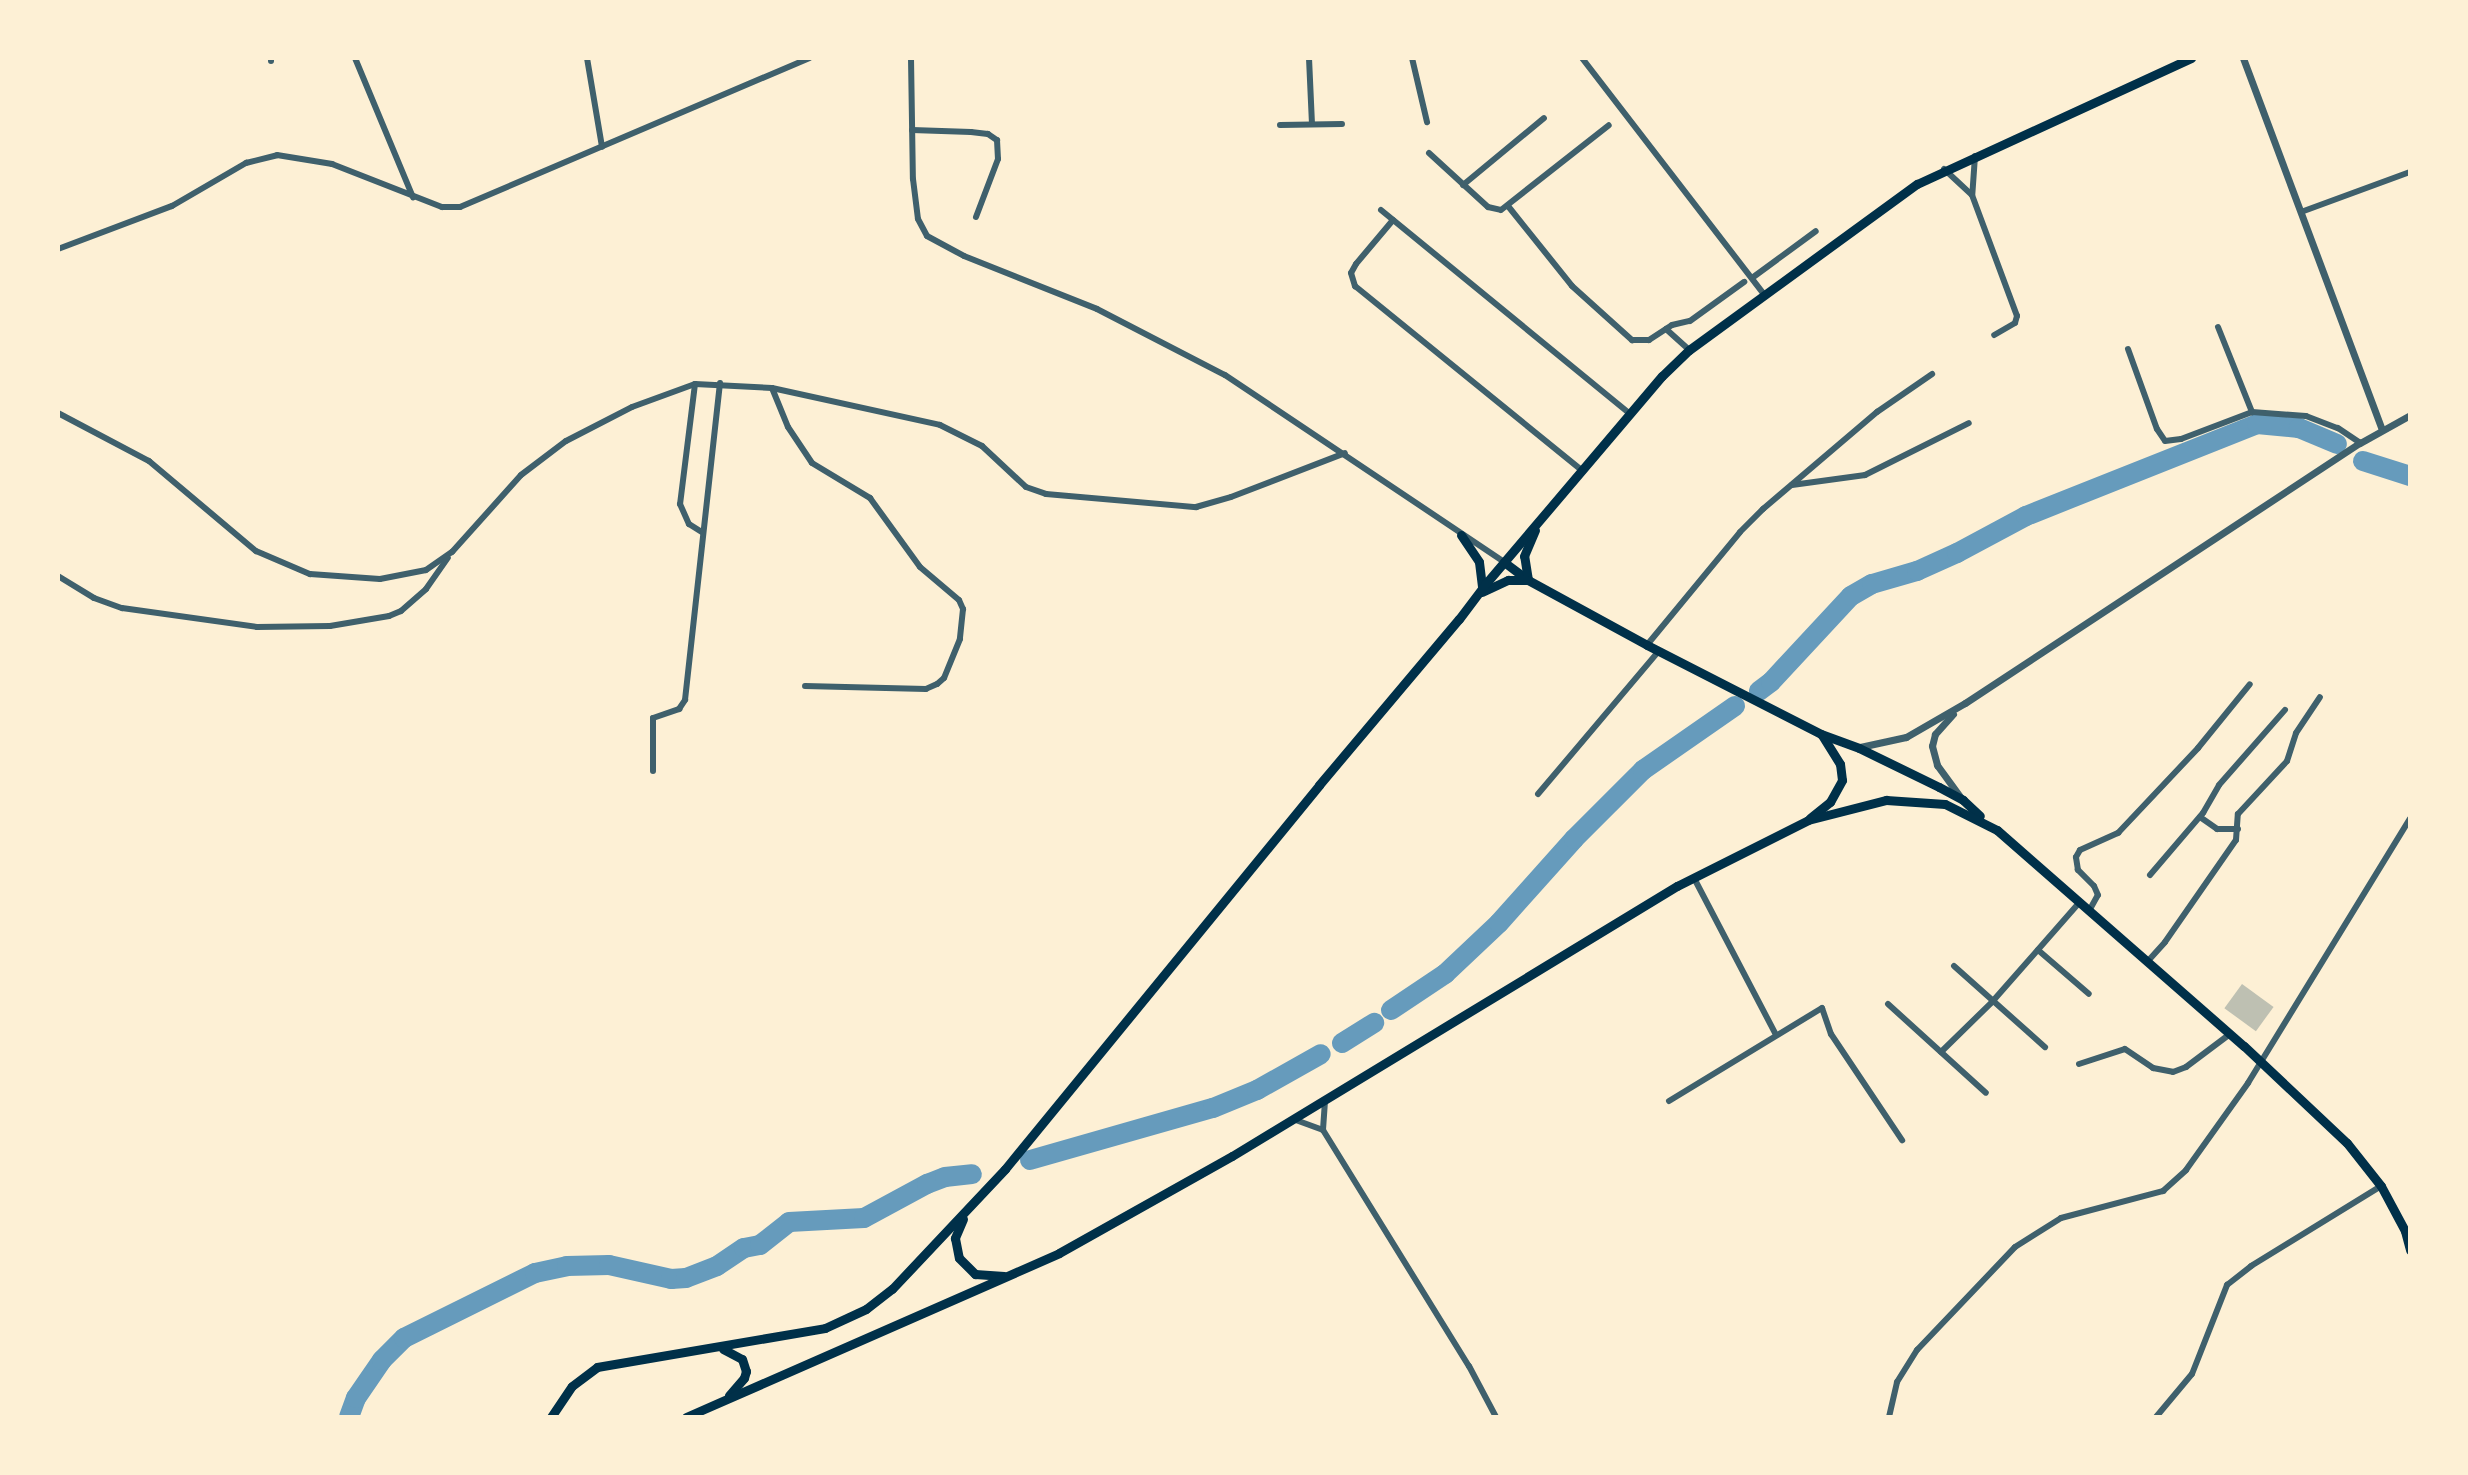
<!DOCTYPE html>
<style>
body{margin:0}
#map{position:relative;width:2468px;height:1475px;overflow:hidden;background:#fdf0d5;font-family:"Public Sans",sans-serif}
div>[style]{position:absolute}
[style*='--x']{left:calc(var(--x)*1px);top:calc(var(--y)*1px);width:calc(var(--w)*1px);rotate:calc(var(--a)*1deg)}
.river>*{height:20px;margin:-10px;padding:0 10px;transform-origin:10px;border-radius:10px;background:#669bbc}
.building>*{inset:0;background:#bec0b2;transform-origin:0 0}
.minor>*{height:6px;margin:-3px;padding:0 3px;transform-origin:3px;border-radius:3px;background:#3f606c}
.tertiary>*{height:7px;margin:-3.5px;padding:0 3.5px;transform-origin:3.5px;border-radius:3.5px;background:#3f606c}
.primary>*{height:9px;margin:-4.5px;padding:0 4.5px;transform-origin:4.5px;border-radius:4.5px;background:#003049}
span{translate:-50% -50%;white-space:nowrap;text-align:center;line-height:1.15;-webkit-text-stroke:8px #fdf0d5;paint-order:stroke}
.frame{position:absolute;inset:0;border:60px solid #fdf0d5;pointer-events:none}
</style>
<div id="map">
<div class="river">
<div style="--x:2363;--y:461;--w:49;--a:17.7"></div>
<div style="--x:1759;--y:691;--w:15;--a:-37"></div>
<div style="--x:1771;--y:682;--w:117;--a:-47.1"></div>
<div style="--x:1851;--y:596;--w:24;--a:-30"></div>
<div style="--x:1872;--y:584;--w:47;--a:-16.1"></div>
<div style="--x:1917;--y:571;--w:44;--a:-24.2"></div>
<div style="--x:1957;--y:553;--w:78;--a:-28.2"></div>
<div style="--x:2026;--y:516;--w:249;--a:-21.7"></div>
<div style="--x:2257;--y:424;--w:42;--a:5.4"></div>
<div style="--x:2299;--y:428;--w:41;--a:22.8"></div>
<div style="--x:1391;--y:1010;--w:65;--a:-33.7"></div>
<div style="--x:1445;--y:974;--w:74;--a:-43.4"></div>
<div style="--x:1499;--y:923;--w:113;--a:-48.2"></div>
<div style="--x:1574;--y:839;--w:98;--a:-45"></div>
<div style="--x:1643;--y:770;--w:112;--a:-34.8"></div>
<div style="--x:1342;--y:1043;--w:38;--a:-32"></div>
<div style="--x:1030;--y:1160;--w:190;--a:-15.9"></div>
<div style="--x:1213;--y:1108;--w:48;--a:-22.2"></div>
<div style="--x:1257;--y:1090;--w:73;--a:-29.4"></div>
<div style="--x:349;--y:1417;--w:20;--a:-70"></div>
<div style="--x:356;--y:1398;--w:46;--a:-55.6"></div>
<div style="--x:382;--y:1360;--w:31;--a:-45"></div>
<div style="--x:404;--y:1338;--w:146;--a:-26.4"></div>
<div style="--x:535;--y:1273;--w:33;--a:-12"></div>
<div style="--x:567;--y:1266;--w:42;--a:-1.4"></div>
<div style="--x:609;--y:1265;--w:64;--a:12.7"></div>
<div style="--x:671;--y:1279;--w:15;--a:-4"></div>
<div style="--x:686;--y:1278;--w:33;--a:-21"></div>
<div style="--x:717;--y:1266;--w:32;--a:-34"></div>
<div style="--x:744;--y:1248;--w:16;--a:-11"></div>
<div style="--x:760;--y:1245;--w:37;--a:-38"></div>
<div style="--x:789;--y:1222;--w:75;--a:-3.1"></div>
<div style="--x:864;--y:1218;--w:72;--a:-28.4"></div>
<div style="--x:927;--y:1184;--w:19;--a:-21"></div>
<div style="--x:945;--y:1177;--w:27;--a:-6"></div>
</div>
<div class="building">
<div style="left:2242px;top:984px;width:39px;height:30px;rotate:36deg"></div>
</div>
<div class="minor">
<div style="--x:271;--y:58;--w:3;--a:90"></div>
<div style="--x:355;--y:58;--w:151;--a:67.4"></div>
<div style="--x:587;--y:58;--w:90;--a:80.4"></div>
<div style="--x:911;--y:58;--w:121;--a:89.1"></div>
<div style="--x:913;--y:179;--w:40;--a:82.9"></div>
<div style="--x:918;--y:219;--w:19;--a:62"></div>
<div style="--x:927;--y:236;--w:42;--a:28.4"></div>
<div style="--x:964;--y:256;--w:143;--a:21.7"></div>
<div style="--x:1097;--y:309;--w:144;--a:27.3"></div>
<div style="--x:1225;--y:375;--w:336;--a:33.8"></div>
<div style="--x:1309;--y:58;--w:65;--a:87.4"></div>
<div style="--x:1412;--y:58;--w:66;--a:76.8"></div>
<div style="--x:1582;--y:58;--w:298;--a:52.4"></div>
<div style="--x:1280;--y:125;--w:62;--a:-0.9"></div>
<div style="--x:912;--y:130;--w:59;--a:1.9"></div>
<div style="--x:971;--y:132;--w:17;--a:7"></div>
<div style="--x:988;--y:134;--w:11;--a:34"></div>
<div style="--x:997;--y:140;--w:19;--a:87"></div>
<div style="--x:998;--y:159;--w:62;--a:110.8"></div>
<div style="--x:1429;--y:153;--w:80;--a:42.5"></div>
<div style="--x:1488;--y:207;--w:13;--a:13"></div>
<div style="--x:1501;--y:210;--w:137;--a:-38.2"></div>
<div style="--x:1975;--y:156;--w:39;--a:94"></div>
<div style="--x:1972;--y:195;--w:129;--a:69.6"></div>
<div style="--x:2017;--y:316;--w:7;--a:106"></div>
<div style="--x:2015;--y:323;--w:24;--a:150"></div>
<div style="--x:1944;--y:169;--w:38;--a:43"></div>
<div style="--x:1463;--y:185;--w:105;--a:-39.6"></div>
<div style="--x:1508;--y:206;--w:102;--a:51.3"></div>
<div style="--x:1572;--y:286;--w:81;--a:42"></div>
<div style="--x:1632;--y:340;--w:17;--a:0"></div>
<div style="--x:1649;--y:340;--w:27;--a:-33"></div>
<div style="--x:1672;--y:325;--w:18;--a:-13"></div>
<div style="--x:1690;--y:321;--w:67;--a:-35.8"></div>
<div style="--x:1381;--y:210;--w:322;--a:39.3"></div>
<div style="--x:2301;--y:212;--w:116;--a:-20.2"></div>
<div style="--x:1393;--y:220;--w:57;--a:130.1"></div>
<div style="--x:1356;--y:264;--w:10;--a:119"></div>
<div style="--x:1351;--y:273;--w:14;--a:73"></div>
<div style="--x:1355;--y:286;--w:294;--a:39.1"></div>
<div style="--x:58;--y:249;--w:122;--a:-20.7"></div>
<div style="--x:172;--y:206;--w:86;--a:-30.2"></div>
<div style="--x:246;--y:163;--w:32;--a:-14"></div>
<div style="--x:277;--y:155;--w:56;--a:9.3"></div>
<div style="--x:332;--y:164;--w:118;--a:21.4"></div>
<div style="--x:442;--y:207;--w:18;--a:0"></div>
<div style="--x:460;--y:207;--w:380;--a:-23.1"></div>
<div style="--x:1752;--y:278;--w:79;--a:-36.3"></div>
<div style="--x:2218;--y:327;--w:92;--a:68.2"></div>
<div style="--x:1666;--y:329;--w:31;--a:42"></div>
<div style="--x:2128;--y:349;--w:85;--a:70.1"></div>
<div style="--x:2157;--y:429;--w:14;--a:56"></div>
<div style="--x:2165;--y:441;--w:16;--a:-7"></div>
<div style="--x:2181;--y:439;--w:76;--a:-20.8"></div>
<div style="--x:2252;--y:412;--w:54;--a:4.2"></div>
<div style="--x:2306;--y:416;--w:34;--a:21"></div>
<div style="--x:2338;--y:428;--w:27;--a:34"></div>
<div style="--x:695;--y:384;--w:121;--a:97.1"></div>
<div style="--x:680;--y:504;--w:22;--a:66"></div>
<div style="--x:689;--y:524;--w:15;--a:32"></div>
<div style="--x:772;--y:388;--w:42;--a:67.7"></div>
<div style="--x:788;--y:427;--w:43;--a:56.3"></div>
<div style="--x:812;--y:463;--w:68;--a:31.1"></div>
<div style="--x:870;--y:498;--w:85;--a:54.1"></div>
<div style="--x:920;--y:567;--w:51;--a:40.2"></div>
<div style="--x:959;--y:600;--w:10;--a:66"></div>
<div style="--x:963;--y:609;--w:30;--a:96"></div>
<div style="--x:960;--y:639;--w:42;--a:112.3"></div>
<div style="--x:944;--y:678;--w:9;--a:139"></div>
<div style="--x:937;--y:684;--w:12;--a:156"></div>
<div style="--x:926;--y:689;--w:121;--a:-178.6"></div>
<div style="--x:58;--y:413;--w:103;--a:27.8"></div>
<div style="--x:149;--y:461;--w:140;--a:40.1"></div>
<div style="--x:256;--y:551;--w:59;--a:23.1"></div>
<div style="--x:310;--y:574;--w:70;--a:4.1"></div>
<div style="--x:380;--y:579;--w:47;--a:-11.1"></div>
<div style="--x:426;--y:570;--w:32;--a:-35"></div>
<div style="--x:452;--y:552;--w:103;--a:-48.1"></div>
<div style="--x:521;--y:475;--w:56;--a:-37.1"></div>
<div style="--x:566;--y:441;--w:74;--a:-27.3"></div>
<div style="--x:632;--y:407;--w:67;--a:-20.1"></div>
<div style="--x:695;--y:384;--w:77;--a:3"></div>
<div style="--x:772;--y:388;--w:172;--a:12.4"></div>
<div style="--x:940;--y:425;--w:47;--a:26.6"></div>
<div style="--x:982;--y:446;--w:60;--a:43"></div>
<div style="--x:1026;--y:487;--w:21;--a:19"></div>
<div style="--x:1046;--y:494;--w:151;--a:5"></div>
<div style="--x:1196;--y:507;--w:36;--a:-16"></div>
<div style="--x:1231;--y:497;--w:122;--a:-21.1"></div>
<div style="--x:1792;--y:485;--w:74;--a:-7.8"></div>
<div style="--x:1865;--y:475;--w:116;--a:-26.6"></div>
<div style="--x:58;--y:576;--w:42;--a:31.4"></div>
<div style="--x:94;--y:598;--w:30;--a:20"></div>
<div style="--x:122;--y:608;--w:136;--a:8"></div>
<div style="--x:257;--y:627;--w:73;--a:-0.8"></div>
<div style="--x:330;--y:626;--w:60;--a:-9.6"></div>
<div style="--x:389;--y:616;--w:13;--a:-23"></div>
<div style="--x:401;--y:611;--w:33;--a:-41"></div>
<div style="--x:426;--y:589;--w:38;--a:-55"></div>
<div style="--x:1647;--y:645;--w:146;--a:-50.5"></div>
<div style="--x:1740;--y:532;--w:33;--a:-45"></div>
<div style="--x:1763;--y:509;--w:150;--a:-40.4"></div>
<div style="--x:1877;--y:412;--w:67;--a:-34.6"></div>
<div style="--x:653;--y:771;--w:53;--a:-90"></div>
<div style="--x:653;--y:718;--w:28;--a:-19"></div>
<div style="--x:679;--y:709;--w:11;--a:-56"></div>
<div style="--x:685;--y:700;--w:319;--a:-83.7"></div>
<div style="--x:1538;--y:794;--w:187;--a:-49.8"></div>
<div style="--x:2200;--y:817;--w:21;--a:35"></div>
<div style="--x:2217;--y:829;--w:21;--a:0"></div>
<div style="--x:2150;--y:875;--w:82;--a:-49.5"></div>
<div style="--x:2203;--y:813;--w:32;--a:-60"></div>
<div style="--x:2219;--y:785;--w:100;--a:-48.7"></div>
<div style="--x:1694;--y:878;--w:177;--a:62.4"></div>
<div style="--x:2089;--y:911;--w:18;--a:-61"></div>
<div style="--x:2098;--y:895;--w:10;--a:-114"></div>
<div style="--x:2094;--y:886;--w:23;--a:-135"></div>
<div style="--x:2078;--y:870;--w:13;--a:-99"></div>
<div style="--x:2076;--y:857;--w:8;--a:-60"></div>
<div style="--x:2080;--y:850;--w:42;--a:-24.1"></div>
<div style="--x:2118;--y:833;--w:117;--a:-46.7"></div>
<div style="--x:2198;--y:748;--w:82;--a:-50.9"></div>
<div style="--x:2038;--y:950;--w:67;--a:40.8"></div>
<div style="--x:2148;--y:961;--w:25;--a:-48"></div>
<div style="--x:2165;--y:942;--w:124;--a:-55.2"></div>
<div style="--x:2236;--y:840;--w:26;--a:-86"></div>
<div style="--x:2238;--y:814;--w:72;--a:-47.2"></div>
<div style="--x:2287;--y:761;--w:29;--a:-72"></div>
<div style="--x:2296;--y:733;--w:43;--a:-56.3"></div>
<div style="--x:1954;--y:966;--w:122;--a:41.7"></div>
<div style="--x:1888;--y:1004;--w:132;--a:42.2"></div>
<div style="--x:1941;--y:1052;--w:71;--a:-44.4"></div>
<div style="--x:1992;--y:1002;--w:132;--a:-48.7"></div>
<div style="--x:2079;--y:1064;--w:48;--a:-18.1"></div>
<div style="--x:2125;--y:1049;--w:34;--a:34"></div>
<div style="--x:2153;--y:1068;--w:20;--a:11"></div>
<div style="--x:2173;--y:1072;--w:14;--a:-21"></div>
<div style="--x:2186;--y:1067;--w:55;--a:-36.9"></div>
<div style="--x:1325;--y:1101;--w:29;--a:94"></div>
<div style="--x:1323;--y:1130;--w:278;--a:58.3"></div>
<div style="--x:1469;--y:1366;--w:58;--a:62.1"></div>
<div style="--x:1669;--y:1101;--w:179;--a:-31.3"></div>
<div style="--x:1822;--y:1008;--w:28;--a:71"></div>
<div style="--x:1831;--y:1034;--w:128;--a:56.2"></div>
<div style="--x:1293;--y:1119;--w:32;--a:20"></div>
<div style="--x:1889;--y:1417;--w:36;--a:-77"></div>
<div style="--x:1897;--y:1382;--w:38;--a:-58"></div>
<div style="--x:1917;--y:1350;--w:142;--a:-46.4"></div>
<div style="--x:2015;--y:1247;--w:54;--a:-32.2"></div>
<div style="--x:2061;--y:1218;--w:106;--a:-14.8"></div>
<div style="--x:2163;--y:1191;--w:31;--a:-42"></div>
<div style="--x:2186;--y:1170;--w:107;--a:-54.5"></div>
<div style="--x:2248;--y:1083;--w:310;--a:-58.5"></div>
<div style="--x:2156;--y:1417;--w:56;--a:-50.1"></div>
<div style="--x:2192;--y:1374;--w:96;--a:-68.5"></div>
<div style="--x:2227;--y:1285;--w:31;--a:-38"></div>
<div style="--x:2251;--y:1266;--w:153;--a:-31.6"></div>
</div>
<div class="tertiary">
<div style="--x:2243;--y:58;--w:396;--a:69.5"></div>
<div style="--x:1953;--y:714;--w:27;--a:132"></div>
<div style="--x:1935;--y:734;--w:12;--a:104"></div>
<div style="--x:1932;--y:746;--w:20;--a:75"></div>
<div style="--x:1937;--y:765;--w:41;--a:54"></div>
<div style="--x:1860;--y:747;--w:47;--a:-12.3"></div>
<div style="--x:1906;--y:737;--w:68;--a:-30"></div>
<div style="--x:1965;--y:703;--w:473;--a:-33.4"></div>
<div style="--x:2360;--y:443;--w:57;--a:-29.2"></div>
</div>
<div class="primary">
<div style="--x:1461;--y:535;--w:32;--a:56"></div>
<div style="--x:1479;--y:562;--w:26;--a:83"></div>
<div style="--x:1504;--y:562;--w:30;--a:37"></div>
<div style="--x:1528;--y:580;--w:136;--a:28.6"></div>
<div style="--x:1647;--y:645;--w:195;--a:27.1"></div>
<div style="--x:1821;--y:734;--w:40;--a:20.2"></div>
<div style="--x:1859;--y:748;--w:89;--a:26"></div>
<div style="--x:1939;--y:787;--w:27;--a:28"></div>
<div style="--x:1963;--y:800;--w:23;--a:43"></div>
<div style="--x:1528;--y:580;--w:24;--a:-99"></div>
<div style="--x:1524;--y:556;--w:28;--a:-67"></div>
<div style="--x:1482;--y:592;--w:29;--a:-25"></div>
<div style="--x:1508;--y:580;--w:20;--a:0"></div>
<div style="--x:1810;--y:818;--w:26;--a:-39"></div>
<div style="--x:1830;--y:802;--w:25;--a:-61"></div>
<div style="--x:1842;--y:780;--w:16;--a:-97"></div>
<div style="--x:1840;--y:764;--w:34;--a:-122"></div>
<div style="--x:963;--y:1219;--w:21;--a:113"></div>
<div style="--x:955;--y:1238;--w:20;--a:79"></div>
<div style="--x:959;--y:1258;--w:23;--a:45"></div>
<div style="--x:975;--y:1274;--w:29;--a:4"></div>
<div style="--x:723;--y:1349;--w:21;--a:28"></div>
<div style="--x:742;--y:1359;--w:13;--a:72"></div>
<div style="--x:746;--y:1371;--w:7;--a:106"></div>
<div style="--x:744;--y:1378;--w:23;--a:131"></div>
<div style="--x:551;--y:1417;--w:37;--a:-56"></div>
<div style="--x:572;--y:1386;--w:31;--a:-37"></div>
<div style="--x:597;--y:1367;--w:231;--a:-9.7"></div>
<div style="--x:825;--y:1328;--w:45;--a:-24.9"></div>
<div style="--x:866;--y:1309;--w:33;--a:-38"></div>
<div style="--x:892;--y:1289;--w:165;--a:-46.7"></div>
<div style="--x:1005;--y:1169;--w:496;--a:-50.7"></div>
<div style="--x:1319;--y:785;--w:217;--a:-49.9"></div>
<div style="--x:1459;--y:619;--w:39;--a:-53"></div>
<div style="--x:1482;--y:588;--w:278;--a:-49.7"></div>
<div style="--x:1662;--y:376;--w:37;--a:-44"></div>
<div style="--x:1689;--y:350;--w:282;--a:-36.1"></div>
<div style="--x:1917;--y:184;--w:302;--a:-24.7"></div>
<div style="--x:686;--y:1417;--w:407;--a:-23.7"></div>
<div style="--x:1059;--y:1253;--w:198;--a:-29.3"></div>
<div style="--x:1232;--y:1156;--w:521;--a:-31.25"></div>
<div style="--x:1677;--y:886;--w:147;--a:-26.7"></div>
<div style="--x:1808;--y:820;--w:81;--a:-14.4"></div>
<div style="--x:1886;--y:800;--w:59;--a:3.9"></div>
<div style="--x:1945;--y:804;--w:58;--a:26.6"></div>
<div style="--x:1997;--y:830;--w:328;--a:41.2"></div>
<div style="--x:2244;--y:1046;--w:141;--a:43.3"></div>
<div style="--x:2347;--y:1143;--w:55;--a:51.7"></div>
<div style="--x:2381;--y:1186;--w:51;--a:61.9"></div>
<div style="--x:2405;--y:1231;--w:20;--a:75"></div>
</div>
<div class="frame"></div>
</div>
